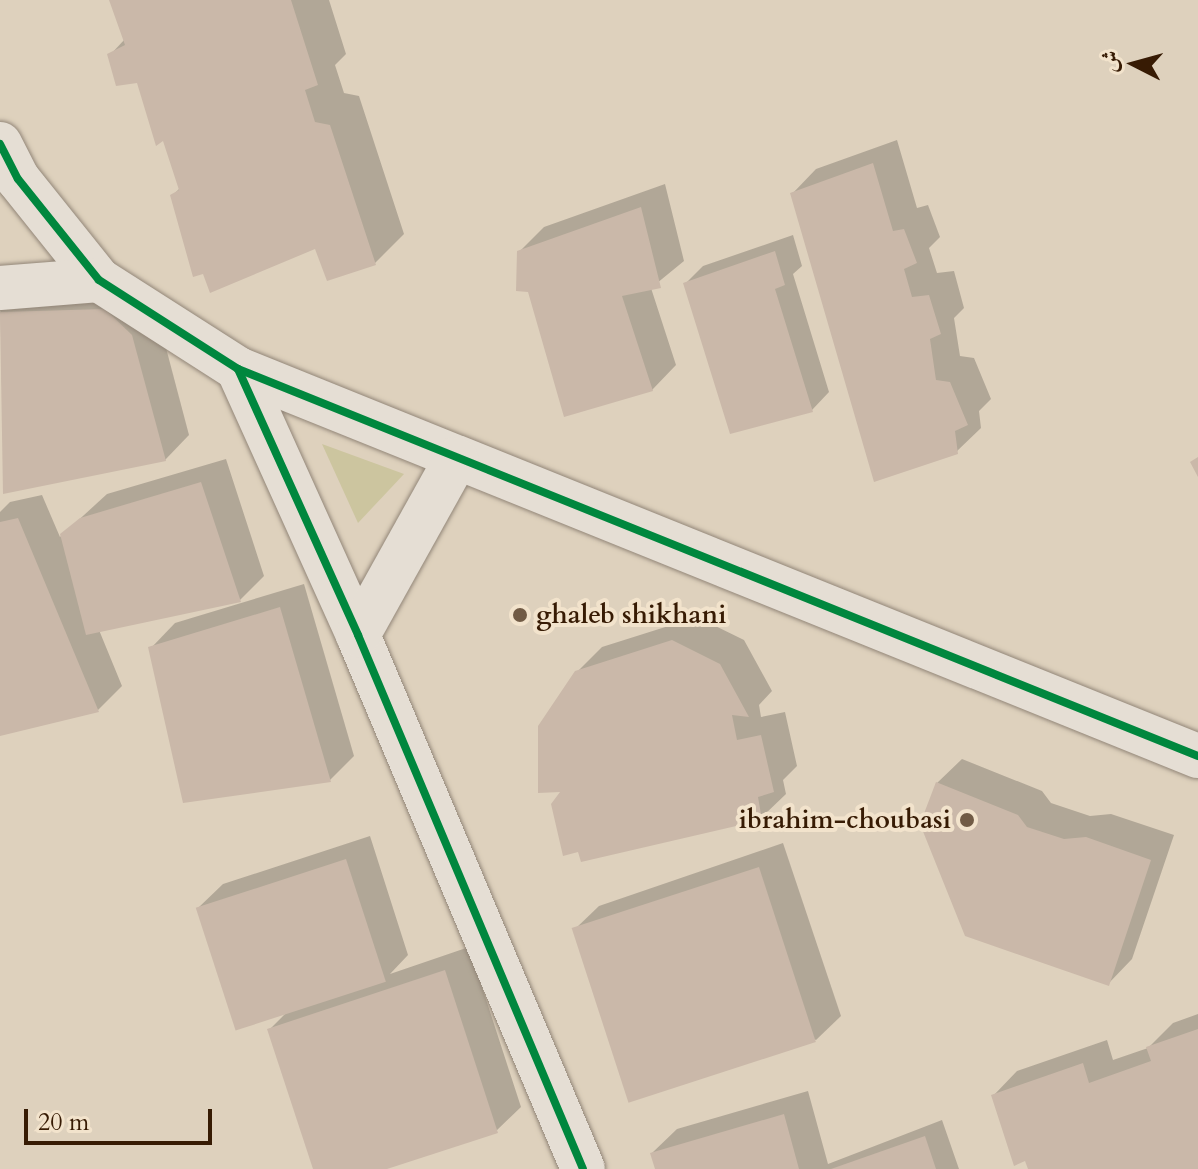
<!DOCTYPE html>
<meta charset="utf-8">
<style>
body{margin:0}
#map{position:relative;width:1198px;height:1169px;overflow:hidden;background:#ded1bd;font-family:Cardo,Amiri,serif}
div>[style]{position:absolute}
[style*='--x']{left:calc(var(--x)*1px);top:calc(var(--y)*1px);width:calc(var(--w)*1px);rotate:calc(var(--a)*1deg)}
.green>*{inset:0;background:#ccc59f}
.shadow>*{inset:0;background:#0003}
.building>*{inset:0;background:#cab8a9;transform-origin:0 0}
.roads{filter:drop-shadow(0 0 2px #928678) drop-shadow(0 0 2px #928678)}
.minor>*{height:44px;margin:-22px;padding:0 22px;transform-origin:22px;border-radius:22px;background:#e5ded4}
.cycleway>*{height:8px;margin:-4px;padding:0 4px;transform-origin:4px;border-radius:4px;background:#00873e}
.dots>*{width:22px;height:22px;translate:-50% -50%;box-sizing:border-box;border:4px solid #f2e3cc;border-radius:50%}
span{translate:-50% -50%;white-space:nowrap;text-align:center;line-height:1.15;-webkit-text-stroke:8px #f2e3cc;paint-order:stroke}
.poi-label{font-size:26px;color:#371b04;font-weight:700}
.left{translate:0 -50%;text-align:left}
.right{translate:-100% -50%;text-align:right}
.north{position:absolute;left:1094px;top:24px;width:80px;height:80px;-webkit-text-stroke:6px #f2e3cc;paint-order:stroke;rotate:276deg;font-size:22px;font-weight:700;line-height:32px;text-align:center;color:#371b04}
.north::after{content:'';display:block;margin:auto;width:28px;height:36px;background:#371b04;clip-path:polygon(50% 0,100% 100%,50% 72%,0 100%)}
.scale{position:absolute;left:24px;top:1109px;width:188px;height:36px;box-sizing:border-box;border:4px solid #371b04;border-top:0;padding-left:10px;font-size:24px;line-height:28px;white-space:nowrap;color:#371b04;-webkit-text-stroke:6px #f2e3cc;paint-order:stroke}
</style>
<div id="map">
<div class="green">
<div style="clip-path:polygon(322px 444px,404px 474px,358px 523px)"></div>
</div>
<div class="shadow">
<div style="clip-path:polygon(112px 0,329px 0,346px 54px,335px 65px,344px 93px,359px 96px,404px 234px,374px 264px,172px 196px,180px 188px,164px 138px,138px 81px,110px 55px,125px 39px)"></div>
<div style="clip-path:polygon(897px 140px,917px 208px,928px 205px,940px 237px,929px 248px,937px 273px,954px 271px,964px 308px,954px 318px,960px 356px,974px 358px,991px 399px,979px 411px,981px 428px,956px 452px,792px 194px,816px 169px)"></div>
<div style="clip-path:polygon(665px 184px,684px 261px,651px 288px,676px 365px,652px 390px,519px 252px,544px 227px)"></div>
<div style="clip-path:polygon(793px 235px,802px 266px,793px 274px,829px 392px,812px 410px,685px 284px,703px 266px)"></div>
<div style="clip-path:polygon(0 287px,156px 310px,189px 435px,165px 460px,4px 492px)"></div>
<div style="clip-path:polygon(226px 459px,264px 576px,240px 600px,99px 630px,122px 686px,98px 710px,0 734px,0 512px,10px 502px,42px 495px,60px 537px,107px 494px)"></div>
<div style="clip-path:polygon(304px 584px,354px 756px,330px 780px,151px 648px,175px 623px)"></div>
<div style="clip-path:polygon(697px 617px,744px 640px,772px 691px,759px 705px,761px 717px,785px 712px,797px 766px,783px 780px,786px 794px,761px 818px,564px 789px,540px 791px,540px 726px,577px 672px,602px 647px)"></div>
<div style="clip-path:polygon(962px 759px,1042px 791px,1051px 803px,1090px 816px,1111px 814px,1174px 835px,1132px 959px,1108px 984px,937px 783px)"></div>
<div style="clip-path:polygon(370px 836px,408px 955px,390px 974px,469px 947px,521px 1107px,496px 1131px,381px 1169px,315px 1169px,269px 1030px,289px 1010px,198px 908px,223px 884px)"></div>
<div style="clip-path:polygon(783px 843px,841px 1016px,816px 1040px,574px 930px,599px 906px)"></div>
<div style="clip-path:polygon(1198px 1014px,1198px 1169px,1030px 1169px,993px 1096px,1017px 1071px,1107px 1040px,1113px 1060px,1148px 1048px,1173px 1023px)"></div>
<div style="clip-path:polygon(808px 1091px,828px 1164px,942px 1120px,959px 1169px,657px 1169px,652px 1153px,677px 1129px)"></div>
</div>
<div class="building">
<div style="clip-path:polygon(109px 0,291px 0,318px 85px,305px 90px,315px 122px,330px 125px,376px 265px,327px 281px,315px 249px,210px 293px,203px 274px,193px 277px,170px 195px,179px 190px,163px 141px,156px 146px,137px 83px,116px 86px,107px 54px,125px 45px)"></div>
<div style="clip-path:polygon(873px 163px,893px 231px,904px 229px,917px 263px,904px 269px,912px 297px,929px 295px,941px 334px,930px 339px,936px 380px,950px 382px,968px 425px,955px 431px,958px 454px,874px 482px,790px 193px)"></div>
<div style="clip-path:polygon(641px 207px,661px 288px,622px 296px,653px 391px,564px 417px,528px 292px,516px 291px,517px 251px)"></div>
<div style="clip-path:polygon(775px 251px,785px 285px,775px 289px,813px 412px,730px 434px,683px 283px)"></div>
<div style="clip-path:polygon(105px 309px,132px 335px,166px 461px,3px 494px,0 312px)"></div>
<div style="clip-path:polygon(1198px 457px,1198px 477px,1190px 462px)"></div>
<div style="clip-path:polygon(201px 482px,241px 602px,86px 635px,60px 534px,80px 518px)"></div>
<div style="clip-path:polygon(18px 518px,99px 712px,0 736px,0 522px)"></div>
<div style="clip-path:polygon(280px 607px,331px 782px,183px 803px,148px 647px)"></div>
<div style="clip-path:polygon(672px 640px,720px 664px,749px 717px,732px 715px,737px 740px,761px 735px,774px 792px,758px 797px,762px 820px,581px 862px,578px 852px,563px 856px,551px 804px,560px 792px,538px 793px,538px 726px,575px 671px)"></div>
<div style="clip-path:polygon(936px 782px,1018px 815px,1027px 827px,1064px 839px,1086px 837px,1151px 860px,1109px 986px,965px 936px,920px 824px)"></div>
<div style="left:346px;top:859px;width:129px;height:158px;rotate:72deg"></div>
<div style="left:759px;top:867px;width:184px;height:197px;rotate:72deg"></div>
<div style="clip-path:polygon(445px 970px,498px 1133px,387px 1169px,313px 1169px,267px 1029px)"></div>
<div style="clip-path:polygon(1198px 1029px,1198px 1169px,1028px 1169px,1025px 1161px,1014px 1166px,991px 1095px,1083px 1063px,1089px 1083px,1151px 1061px,1146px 1047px)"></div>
<div style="clip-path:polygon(784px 1114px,799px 1169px,655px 1169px,650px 1153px)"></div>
<div style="clip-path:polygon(925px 1136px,936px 1169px,831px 1169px)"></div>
</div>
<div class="roads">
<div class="minor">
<div style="--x:0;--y:144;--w:39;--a:63"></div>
<div style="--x:18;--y:179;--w:129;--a:51.3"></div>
<div style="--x:99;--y:280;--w:165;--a:32.6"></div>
<div style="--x:238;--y:369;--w:1035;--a:21.96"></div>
<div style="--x:0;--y:288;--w:99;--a:-4.6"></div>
<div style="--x:238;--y:369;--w:292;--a:65.7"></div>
<div style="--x:358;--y:635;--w:579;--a:67.15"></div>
<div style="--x:358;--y:635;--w:201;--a:-60.9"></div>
</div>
</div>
<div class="cycleway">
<div style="--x:0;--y:144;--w:39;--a:63"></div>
<div style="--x:18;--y:179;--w:129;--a:51.3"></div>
<div style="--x:99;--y:280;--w:165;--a:32.6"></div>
<div style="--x:238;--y:369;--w:1035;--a:21.96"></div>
<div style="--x:238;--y:369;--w:292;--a:65.7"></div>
<div style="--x:358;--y:635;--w:579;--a:67.15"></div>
</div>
<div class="dots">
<div style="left:520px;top:615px;background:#715b45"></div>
<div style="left:967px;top:820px;background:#715b45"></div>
</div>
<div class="poi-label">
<span class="left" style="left:536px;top:615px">ghaleb shikhani</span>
<span class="right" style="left:951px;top:820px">ibrahim-choubasi</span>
</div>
<div class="north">ش</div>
<div class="scale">20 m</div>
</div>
